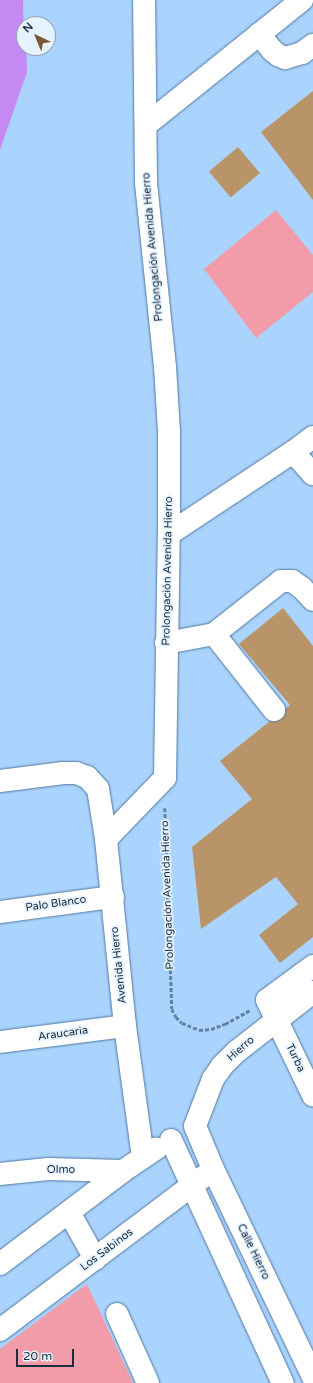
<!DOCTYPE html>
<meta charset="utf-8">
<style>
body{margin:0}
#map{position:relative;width:313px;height:1383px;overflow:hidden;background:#aad4fe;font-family:"Varela Round",sans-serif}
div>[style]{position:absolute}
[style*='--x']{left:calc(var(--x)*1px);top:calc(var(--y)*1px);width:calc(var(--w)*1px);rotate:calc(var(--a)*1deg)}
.green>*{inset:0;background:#f29caa}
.water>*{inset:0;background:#c589f3}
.building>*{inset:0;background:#ba9469;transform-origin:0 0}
.path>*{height:2.5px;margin-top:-1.25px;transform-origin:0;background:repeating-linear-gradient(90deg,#64819f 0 4px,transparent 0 6px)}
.roads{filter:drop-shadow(0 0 1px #5379a0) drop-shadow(0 0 1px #5379a0)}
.minor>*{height:22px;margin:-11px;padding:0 11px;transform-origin:11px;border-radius:11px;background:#fff}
span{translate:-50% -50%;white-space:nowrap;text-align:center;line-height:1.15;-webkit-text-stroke:3.5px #e5f2ff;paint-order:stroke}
.street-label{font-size:11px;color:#1d2d3d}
.north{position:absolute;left:16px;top:16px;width:40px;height:40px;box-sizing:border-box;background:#e5f2ff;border:1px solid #95a3b1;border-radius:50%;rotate:316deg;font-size:11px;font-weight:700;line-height:16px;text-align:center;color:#1d2d3d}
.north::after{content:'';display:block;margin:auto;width:14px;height:18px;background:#7a5830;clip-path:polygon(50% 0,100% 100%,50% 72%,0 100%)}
.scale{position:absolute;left:16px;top:1349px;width:58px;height:18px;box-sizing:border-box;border:2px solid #1d2d3d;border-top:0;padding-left:5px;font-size:12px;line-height:14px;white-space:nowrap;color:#1d2d3d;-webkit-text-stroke:3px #e5f2ff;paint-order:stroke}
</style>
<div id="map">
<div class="green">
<div style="clip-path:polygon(276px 210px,313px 255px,313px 292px,256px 338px,204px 269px)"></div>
<div style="clip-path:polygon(87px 1284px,133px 1383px,0 1383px,0 1349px)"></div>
</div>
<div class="water">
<div style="clip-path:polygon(0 0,23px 0,24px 48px,26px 48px,27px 72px,0 150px)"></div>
</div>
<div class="building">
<div style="clip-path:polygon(313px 91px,313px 200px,261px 132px)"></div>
<div style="left:238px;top:147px;width:34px;height:38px;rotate:50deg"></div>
<div style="clip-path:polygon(283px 608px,313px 646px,313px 937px,280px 963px,259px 935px,298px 904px,276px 877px,201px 929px,192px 847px,252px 799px,220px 761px,290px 705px,239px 644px)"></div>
</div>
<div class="path">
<div style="--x:165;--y:808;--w:201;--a:88"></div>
<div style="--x:172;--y:1009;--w:9;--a:63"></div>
<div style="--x:176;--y:1017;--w:8;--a:45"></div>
<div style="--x:182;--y:1023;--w:18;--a:22"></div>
<div style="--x:199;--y:1030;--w:12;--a:-5"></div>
<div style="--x:211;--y:1029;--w:15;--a:-20"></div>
<div style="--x:225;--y:1024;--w:29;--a:-29"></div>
</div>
<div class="roads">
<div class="minor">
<div style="--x:259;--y:34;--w:21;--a:51"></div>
<div style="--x:272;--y:50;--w:8;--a:40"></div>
<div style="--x:278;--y:55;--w:8;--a:23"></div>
<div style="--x:285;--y:58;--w:18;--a:-16"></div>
<div style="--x:302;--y:53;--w:14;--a:-36"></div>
<div style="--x:146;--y:125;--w:200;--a:-38.7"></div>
<div style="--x:293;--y:452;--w:30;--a:48"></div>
<div style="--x:169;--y:534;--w:149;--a:-33.5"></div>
<div style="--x:293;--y:452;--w:25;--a:-37"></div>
<div style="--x:214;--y:634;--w:97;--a:51.7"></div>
<div style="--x:166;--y:643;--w:49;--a:-10.6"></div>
<div style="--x:214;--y:634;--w:85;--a:-38.3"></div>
<div style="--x:281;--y:581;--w:11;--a:0"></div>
<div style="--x:292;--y:581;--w:12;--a:35"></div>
<div style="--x:302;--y:588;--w:16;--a:47"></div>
<div style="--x:0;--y:781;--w:64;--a:-7.2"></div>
<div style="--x:63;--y:773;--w:13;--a:0"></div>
<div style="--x:76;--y:773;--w:12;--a:20"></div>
<div style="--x:87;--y:777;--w:16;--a:47"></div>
<div style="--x:98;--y:789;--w:51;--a:80.9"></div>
<div style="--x:106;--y:839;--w:188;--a:84.2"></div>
<div style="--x:125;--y:1026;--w:132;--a:82.2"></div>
<div style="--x:106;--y:839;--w:85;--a:-46"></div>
<div style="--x:165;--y:778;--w:244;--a:-89.1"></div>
<div style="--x:169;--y:534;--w:102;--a:-90"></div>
<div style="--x:169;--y:432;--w:65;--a:-93.5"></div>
<div style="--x:165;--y:367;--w:186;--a:-95.9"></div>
<div style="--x:146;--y:182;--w:182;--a:-90.6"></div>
<div style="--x:0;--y:912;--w:114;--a:-7.6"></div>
<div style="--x:313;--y:966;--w:57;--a:143.5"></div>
<div style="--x:267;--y:1000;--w:106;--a:64.2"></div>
<div style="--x:0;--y:1042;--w:126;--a:-7.3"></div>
<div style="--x:195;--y:1126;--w:47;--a:67.3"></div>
<div style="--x:213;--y:1169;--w:231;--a:64.3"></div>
<div style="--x:195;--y:1126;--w:50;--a:-69"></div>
<div style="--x:213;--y:1079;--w:16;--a:-55"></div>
<div style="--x:222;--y:1066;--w:20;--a:-45"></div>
<div style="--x:236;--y:1052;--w:98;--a:-37.9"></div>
<div style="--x:171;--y:1140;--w:268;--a:65.3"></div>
<div style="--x:0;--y:1174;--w:48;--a:-5.9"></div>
<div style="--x:48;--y:1169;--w:75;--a:1.5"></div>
<div style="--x:69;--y:1212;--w:54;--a:61"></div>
<div style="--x:0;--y:1264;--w:154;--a:-37.1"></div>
<div style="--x:123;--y:1171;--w:40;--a:-34"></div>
<div style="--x:117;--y:1314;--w:76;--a:65.8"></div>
<div style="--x:0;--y:1330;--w:256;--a:-37"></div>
</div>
</div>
<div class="street-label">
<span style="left:153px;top:247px;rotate:-95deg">Prolongación Avenida Hierro</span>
<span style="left:168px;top:571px;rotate:-89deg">Prolongación Avenida Hierro</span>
<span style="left:168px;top:895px;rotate:-92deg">Prolongación Avenida Hierro</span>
<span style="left:56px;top:904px;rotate:-8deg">Palo Blanco</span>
<span style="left:119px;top:965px;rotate:-96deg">Avenida Hierro</span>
<span style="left:63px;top:1034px;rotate:-8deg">Araucaria</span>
<span style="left:241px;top:1049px;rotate:-41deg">Hierro</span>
<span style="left:295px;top:1058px;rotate:64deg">Turba</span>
<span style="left:61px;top:1170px">Olmo</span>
<span style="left:107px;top:1250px;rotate:-37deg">Los Sabinos</span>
<span style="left:253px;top:1252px;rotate:64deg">Calle Hierro</span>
</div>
<div class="north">N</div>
<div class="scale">20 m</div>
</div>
